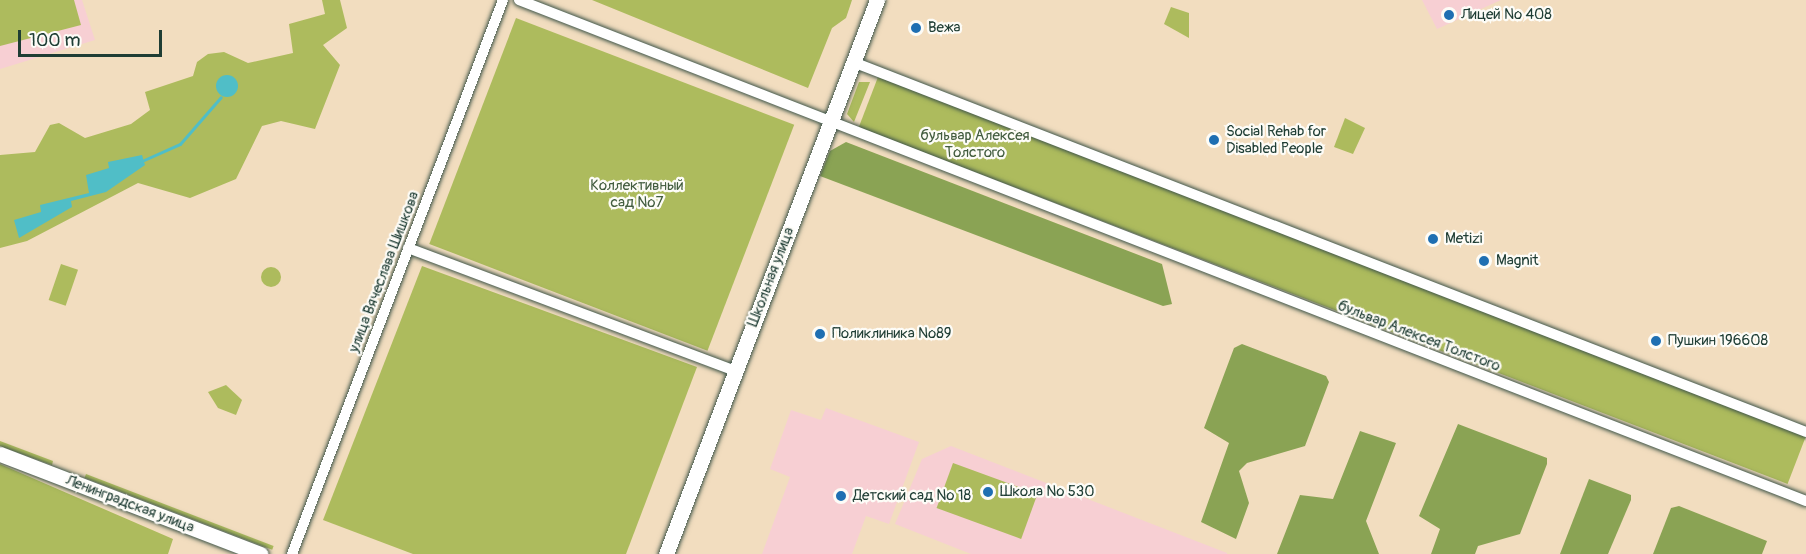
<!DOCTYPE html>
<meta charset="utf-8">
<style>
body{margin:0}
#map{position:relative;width:1806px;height:554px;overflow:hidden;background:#f2ddbf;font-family:Pangolin,sans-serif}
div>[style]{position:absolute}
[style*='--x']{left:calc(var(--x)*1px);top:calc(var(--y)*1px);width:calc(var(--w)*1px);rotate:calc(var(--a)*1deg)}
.built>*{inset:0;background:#f7cfd3}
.green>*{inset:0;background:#adbb5d;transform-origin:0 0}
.round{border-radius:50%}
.forest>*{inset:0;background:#8aa354}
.water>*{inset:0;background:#50bec7}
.stream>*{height:3px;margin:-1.5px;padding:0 1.5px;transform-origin:1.5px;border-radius:1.5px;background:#50bec7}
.roads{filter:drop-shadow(0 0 2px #3f5549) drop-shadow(0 0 2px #3f5549)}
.street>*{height:10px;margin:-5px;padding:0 5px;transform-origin:5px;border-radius:5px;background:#fff}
.secondary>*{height:15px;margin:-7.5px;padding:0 7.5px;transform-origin:7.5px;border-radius:7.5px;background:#fff}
.dots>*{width:16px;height:16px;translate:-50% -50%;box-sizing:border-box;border:3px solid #fdfcf7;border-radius:50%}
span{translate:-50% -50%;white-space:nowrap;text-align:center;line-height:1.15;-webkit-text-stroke:4.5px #fdfcf7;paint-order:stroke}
.poi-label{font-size:15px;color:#1f3d34}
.left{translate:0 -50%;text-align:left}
.park-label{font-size:15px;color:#425c3e}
.street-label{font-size:15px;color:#1f3d34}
.scale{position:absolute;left:18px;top:30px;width:144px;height:27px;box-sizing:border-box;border:3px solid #1f3d34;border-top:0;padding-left:8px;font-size:18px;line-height:21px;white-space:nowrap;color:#1f3d34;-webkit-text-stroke:4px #fdfcf7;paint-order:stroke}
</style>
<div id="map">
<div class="built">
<div style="clip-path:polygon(0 0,82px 0,95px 40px,0 69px)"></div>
<div style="clip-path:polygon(1422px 0,1501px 0,1437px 29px)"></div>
<div style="clip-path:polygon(826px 408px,919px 442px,889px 524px,866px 516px,852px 554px,762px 554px,790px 477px,770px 469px,791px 410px,821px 420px)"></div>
<div style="clip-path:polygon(951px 446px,1227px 553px,1227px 554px,971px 554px,895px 524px,922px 459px)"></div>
</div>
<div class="green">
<div style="clip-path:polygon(0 0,74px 0,81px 25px,0 46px)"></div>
<div style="clip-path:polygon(322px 0,340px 0,347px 28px,323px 45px,340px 65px,315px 129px,281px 121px,262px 126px,236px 179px,190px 198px,138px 183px,27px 241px,0 248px,0 155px,35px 152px,50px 125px,59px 123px,85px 138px,131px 124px,150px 110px,145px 92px,193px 76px,197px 62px,208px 54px,224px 52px,248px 63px,293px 53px,289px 24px,325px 14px)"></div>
<div style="clip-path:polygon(592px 0,852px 0,846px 18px,832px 28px,808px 88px)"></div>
<div style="clip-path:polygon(1171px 7px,1189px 13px,1189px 38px,1164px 24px)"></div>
<div style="left:516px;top:18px;width:298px;height:242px;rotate:21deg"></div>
<div style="left:878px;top:77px;width:995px;height:54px;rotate:21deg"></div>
<div style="clip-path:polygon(859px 82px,870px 82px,854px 122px,847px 114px)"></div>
<div style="clip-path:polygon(1345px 118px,1365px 128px,1353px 154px,1334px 147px)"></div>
<div style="left:61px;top:264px;width:18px;height:38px;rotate:19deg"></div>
<div style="clip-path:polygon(422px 266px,697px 367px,626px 554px,413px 554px,323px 520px)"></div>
<div class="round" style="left:261px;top:267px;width:20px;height:20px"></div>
<div style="clip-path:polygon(226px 385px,242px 400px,236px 415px,218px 408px,208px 392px)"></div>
<div style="clip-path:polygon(0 441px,53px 461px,52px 465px,0 446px)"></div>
<div style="left:953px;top:463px;width:90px;height:48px;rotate:20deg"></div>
<div style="clip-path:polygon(0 464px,173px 539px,168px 554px,0 554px)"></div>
<div style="left:86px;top:474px;width:201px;height:4px;rotate:21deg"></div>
</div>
<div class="forest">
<div style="clip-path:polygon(846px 142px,1162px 264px,1172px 304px,1163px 306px,820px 176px,830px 151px)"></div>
<div style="clip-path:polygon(1242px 344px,1326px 376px,1329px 382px,1305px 446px,1247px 463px,1239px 471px,1249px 503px,1236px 539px,1201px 522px,1229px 443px,1204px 428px,1234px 348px)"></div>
<div style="clip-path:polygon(1458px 424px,1547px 458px,1547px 464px,1520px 534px,1478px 546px,1475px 554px,1431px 554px,1440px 529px,1419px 516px)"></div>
<div style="clip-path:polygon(1360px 431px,1396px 443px,1366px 521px,1379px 554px,1277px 554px,1300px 495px,1333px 499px)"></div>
<div style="clip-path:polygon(1589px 479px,1631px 495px,1631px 500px,1608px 554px,1560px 554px)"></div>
<div style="clip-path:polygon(1679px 506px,1767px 541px,1762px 554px,1653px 554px,1671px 508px)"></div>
</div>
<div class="water">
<div class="round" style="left:216px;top:75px;width:22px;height:22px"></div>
<div style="clip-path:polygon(142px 155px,145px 165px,106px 192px,71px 201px,72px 207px,19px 238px,14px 220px,41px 212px,40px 205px,89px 193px,86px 175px,109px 168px,108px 162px)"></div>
</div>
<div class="stream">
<div style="--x:144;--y:160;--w:39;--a:-24"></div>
<div style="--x:180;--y:144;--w:62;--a:-48.9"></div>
</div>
<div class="roads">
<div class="street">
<div style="--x:519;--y:0;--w:1381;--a:21.27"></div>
<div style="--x:853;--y:62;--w:1022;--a:21.22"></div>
<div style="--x:408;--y:248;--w:349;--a:20.6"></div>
<div style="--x:292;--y:554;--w:593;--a:-69.15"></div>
</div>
<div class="secondary">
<div style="--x:0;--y:454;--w:279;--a:21"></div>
<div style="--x:666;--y:554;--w:593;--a:-69.15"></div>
</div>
</div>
<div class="dots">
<div style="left:1449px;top:15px;background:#1f6fb2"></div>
<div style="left:916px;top:28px;background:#1f6fb2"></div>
<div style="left:1214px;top:140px;background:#1f6fb2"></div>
<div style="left:1433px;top:239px;background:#1f6fb2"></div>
<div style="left:1484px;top:261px;background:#1f6fb2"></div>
<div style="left:820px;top:334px;background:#1f6fb2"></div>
<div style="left:1656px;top:341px;background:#1f6fb2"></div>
<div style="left:988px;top:492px;background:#1f6fb2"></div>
<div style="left:841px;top:496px;background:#1f6fb2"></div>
</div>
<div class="poi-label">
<span class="left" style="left:1461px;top:15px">Лицей № 408</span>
<span class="left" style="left:928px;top:28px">Вежа</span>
<span class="left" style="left:1226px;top:140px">Social Rehab for<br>Disabled People</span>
<span class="left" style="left:1445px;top:239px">Metizi</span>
<span class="left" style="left:1496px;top:261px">Magnit</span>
<span class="left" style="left:832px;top:334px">Поликлиника №89</span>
<span class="left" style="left:1668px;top:341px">Пушкин 196608</span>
<span class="left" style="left:1000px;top:492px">Школа № 530</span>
<span class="left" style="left:853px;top:496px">Детский сад № 18</span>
</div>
<div class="park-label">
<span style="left:975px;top:144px">бульвар Алексея<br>Толстого</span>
<span style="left:637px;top:194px">Коллективный<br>сад №7</span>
</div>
<div class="street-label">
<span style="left:384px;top:272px;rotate:-69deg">улица Вячеслава Шишкова</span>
<span style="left:771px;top:277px;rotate:-69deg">Школьная улица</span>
<span style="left:1419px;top:336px;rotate:21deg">бульвар Алексея Толстого</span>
<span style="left:130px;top:504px;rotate:21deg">Ленинградская улица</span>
</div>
<div class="scale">100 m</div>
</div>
